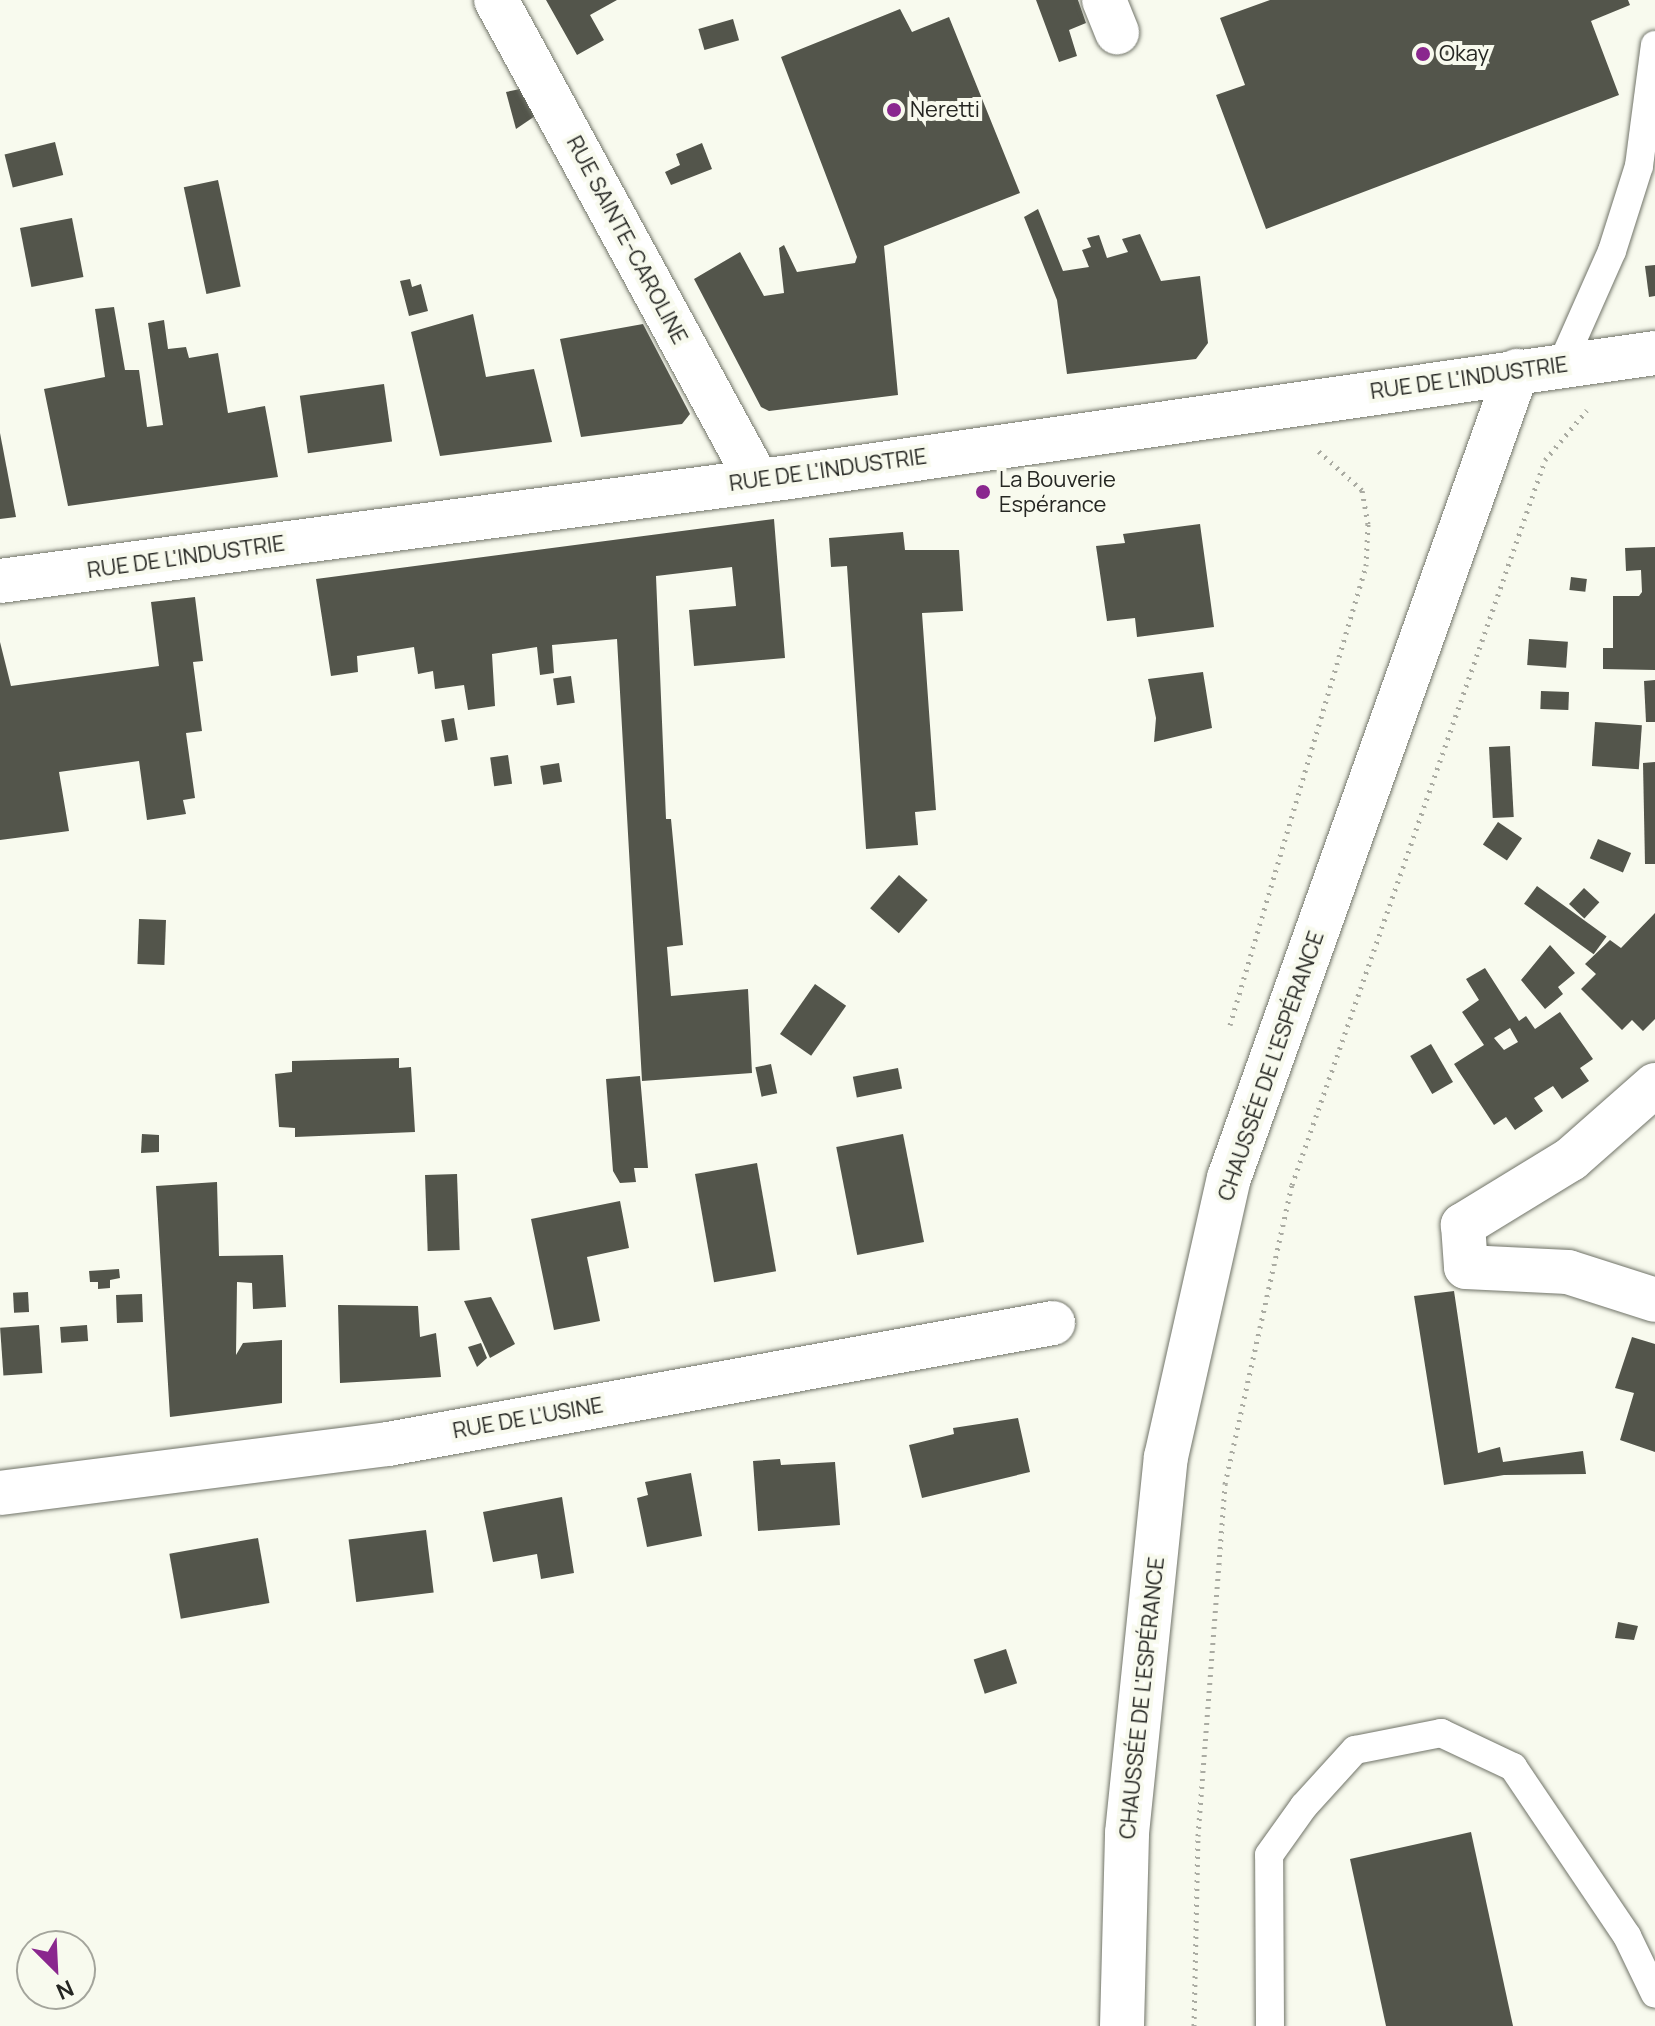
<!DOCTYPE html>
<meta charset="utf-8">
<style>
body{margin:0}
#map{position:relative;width:1655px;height:2026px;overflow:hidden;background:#f8faee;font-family:Manrope,sans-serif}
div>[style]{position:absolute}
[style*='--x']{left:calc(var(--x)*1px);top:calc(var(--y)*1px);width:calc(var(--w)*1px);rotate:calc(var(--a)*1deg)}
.building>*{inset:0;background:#53554b;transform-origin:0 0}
.path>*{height:5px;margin-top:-2.5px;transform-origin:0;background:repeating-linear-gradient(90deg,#aaaba2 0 2px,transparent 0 8px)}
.roads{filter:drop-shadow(0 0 2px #717469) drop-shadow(0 0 2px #717469)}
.lane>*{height:28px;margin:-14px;padding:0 14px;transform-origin:14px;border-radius:14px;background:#fff}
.street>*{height:44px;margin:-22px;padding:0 22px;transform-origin:22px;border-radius:22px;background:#fff}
.secondary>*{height:44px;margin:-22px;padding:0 22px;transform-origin:22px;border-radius:22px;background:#fff}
.dots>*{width:22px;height:22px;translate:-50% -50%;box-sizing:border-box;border:4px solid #f8faee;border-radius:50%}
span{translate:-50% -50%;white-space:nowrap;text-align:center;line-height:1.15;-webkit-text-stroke:8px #f8faee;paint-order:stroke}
.poi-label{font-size:22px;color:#252622}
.left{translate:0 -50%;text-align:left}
.street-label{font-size:22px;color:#252622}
.north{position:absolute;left:16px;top:1930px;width:80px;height:80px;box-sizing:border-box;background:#f8faee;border:2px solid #a4a59c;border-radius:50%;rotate:156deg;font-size:22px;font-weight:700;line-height:32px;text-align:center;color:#252622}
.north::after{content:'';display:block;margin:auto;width:28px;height:36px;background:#8a278e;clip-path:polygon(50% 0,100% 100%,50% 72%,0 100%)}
</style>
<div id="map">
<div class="building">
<div style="clip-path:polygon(546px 0,617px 0,590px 15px,604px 40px,577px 55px)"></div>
<div style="clip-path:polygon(1036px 0,1078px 0,1086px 23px,1069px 30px,1077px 56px,1059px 62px)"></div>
<div style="clip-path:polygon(1270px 0,1628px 0,1630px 5px,1591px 21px,1619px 95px,1266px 229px,1216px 95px,1245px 85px,1220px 18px)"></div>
<div style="clip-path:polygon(900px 9px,912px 32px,949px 17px,1020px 193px,884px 246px,898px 395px,769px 411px,761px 407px,694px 279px,740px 252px,764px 296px,784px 293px,779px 248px,784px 245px,797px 272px,855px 263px,857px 257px,781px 57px)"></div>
<div style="left:733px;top:19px;width:22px;height:36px;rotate:74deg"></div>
<div style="clip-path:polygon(520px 89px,538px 114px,516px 129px,506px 92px)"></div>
<div style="left:55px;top:142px;width:34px;height:52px;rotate:76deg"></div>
<div style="clip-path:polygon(702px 143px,712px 169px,671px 185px,665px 172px,680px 165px,676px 154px)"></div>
<div style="left:218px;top:180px;width:109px;height:35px;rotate:78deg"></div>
<div style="clip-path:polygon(1038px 209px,1063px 271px,1089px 267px,1082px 250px,1091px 247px,1087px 238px,1099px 235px,1107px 258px,1128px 252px,1122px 239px,1140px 234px,1161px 281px,1200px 276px,1208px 343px,1196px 359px,1067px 374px,1057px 300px,1024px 217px)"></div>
<div style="left:72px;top:218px;width:60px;height:53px;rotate:79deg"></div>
<div style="clip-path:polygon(1655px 265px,1655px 296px,1649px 297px,1645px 266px)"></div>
<div style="clip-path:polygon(410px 279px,412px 287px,421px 284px,428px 311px,409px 316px,400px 281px)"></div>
<div style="clip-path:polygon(114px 307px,125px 370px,139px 370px,147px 427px,163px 425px,148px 323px,164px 320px,168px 349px,186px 347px,189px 358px,218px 353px,228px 413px,265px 406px,278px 477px,68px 506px,44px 389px,105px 377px,95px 309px)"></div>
<div style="clip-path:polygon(473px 314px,486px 377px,534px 369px,552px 442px,440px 456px,411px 332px)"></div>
<div style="clip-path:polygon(643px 324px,690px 414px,682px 424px,581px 437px,560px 339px)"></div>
<div style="left:384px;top:384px;width:58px;height:85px;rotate:82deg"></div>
<div style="clip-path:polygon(0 433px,16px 517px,0 519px)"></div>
<div style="clip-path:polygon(774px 519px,785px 658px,694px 666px,689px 610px,736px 606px,732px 567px,656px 576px,666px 819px,671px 819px,683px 945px,667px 947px,671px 996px,748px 989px,752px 1073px,642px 1081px,617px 639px,552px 645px,554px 673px,540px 675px,537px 647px,492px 654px,495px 706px,468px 710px,464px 685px,435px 689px,433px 671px,418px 674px,414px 647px,357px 656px,358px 672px,331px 676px,316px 579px)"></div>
<div style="clip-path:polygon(1200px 524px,1214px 627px,1137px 637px,1135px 618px,1107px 621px,1096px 546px,1125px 543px,1123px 534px)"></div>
<div style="clip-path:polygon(903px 532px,905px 550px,959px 550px,963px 611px,922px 613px,936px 810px,915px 812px,918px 845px,866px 849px,847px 566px,831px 567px,829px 538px)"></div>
<div style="clip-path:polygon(1655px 547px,1655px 670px,1603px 669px,1603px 648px,1613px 648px,1613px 596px,1639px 596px,1642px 592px,1641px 570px,1626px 571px,1625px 548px)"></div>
<div style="left:1571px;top:577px;width:16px;height:13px;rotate:7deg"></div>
<div style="clip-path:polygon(195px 597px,203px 661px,193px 662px,202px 731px,186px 733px,195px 798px,183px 800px,186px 814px,147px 820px,139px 761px,59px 772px,69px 831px,0 840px,0 642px,11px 686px,159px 666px,151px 602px)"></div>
<div style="left:1529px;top:639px;width:39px;height:26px;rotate:4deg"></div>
<div style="clip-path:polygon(1203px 672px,1212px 728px,1154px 742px,1156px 718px,1148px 679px)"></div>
<div style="left:571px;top:676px;width:27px;height:18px;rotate:82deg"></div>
<div style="clip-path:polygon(1655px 680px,1655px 722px,1646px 722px,1644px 681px)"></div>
<div style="left:1541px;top:691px;width:28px;height:18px;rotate:2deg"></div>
<div style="left:454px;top:718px;width:22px;height:13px;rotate:80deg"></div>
<div style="left:1595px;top:722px;width:47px;height:44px;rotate:4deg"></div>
<div style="left:1510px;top:746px;width:71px;height:21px;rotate:87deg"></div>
<div style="left:508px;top:755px;width:29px;height:18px;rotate:82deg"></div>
<div style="clip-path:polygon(1655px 762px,1655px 864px,1645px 864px,1643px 763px)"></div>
<div style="left:559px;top:763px;width:19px;height:19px;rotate:81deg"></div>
<div style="left:1498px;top:822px;width:29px;height:27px;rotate:34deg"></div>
<div style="left:1598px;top:839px;width:36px;height:21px;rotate:23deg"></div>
<div style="left:899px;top:875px;width:38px;height:44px;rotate:41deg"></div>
<div style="left:1537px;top:886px;width:86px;height:22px;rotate:36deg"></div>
<div style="left:1584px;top:888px;width:21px;height:22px;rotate:43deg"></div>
<div style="clip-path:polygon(1655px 913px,1655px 1019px,1643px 1031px,1632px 1020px,1622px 1030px,1581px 989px,1596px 974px,1585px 964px,1610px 940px,1621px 948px)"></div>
<div style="left:139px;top:919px;width:27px;height:45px;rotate:2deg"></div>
<div style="clip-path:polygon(1550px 945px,1575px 973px,1558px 987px,1563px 994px,1545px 1009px,1521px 980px)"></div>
<div style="clip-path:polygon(evenodd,1485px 968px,1519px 1021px,1526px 1016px,1535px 1029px,1560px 1012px,1593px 1059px,1580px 1068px,1589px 1081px,1562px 1099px,1553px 1086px,1545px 1091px,1534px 1098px,1543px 1111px,1515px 1130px,1506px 1117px,1494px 1125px,1454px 1064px,1484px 1045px,1462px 1012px,1479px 1000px,1466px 979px,1485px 968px,1510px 1028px,1518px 1042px,1504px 1050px,1494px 1038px,1510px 1028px)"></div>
<div style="left:815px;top:984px;width:38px;height:61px;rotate:35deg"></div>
<div style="left:1431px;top:1044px;width:44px;height:24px;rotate:60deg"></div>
<div style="clip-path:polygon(399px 1058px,399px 1068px,411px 1067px,415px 1132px,295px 1137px,295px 1128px,279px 1127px,275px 1074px,292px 1072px,292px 1061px)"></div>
<div style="left:771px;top:1064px;width:30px;height:16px;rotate:78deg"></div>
<div style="left:898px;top:1068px;width:21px;height:46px;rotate:79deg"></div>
<div style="clip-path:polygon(640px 1076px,648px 1168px,634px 1168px,636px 1182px,620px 1183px,613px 1171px,606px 1079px)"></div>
<div style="clip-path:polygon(142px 1134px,159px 1135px,159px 1152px,141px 1153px)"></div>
<div style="left:903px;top:1134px;width:110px;height:68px;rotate:79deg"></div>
<div style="left:757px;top:1163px;width:110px;height:63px;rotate:80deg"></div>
<div style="left:457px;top:1174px;width:76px;height:32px;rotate:88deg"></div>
<div style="clip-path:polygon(217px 1182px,219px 1256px,283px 1255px,286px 1307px,253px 1309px,252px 1283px,237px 1282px,236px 1355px,243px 1343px,282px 1340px,282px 1403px,170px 1417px,156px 1186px)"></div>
<div style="clip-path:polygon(620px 1201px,629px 1248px,587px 1257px,600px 1321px,554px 1330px,531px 1219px)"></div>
<div style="clip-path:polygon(119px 1269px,120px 1278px,110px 1280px,110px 1288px,98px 1289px,98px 1282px,90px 1282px,89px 1271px)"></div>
<div style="clip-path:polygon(1454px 1291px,1478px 1453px,1500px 1447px,1503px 1462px,1583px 1451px,1586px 1474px,1504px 1475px,1444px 1485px,1414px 1296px)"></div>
<div style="left:28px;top:1292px;width:20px;height:15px;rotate:87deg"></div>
<div style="left:142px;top:1294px;width:28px;height:26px;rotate:88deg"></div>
<div style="clip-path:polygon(491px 1297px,515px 1344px,490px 1358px,464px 1301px)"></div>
<div style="clip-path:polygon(338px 1305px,418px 1306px,420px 1337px,436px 1333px,441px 1377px,340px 1383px)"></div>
<div style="left:39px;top:1325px;width:48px;height:39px;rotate:86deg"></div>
<div style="left:87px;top:1325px;width:16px;height:27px;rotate:86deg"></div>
<div style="clip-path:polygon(1632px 1337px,1655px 1344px,1655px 1452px,1620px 1440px,1634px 1393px,1615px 1388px)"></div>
<div style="clip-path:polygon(481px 1343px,487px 1358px,477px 1367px,468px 1347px)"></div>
<div style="clip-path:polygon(1018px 1418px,1030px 1472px,922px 1498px,909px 1445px,954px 1434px,953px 1428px)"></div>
<div style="clip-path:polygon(780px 1459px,781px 1465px,835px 1462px,840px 1525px,758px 1531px,753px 1461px)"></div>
<div style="clip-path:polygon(691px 1473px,702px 1536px,647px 1547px,637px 1498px,648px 1495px,645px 1482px)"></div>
<div style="clip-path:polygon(562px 1497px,574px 1573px,541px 1579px,537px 1554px,493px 1562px,483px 1512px)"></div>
<div style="left:426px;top:1530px;width:63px;height:78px;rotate:83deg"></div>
<div style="left:258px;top:1538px;width:66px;height:90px;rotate:80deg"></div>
<div style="clip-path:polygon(1618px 1622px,1638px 1626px,1634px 1640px,1615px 1638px)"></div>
<div style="left:1006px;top:1649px;width:36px;height:34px;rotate:72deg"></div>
<div style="clip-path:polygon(1471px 1832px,1513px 2026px,1386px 2026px,1350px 1859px)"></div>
</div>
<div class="path">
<div style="--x:1230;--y:1025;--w:479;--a:-73.5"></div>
<div style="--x:1366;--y:566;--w:42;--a:-87.3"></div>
<div style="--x:1368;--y:524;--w:35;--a:-100"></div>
<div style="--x:1362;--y:490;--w:63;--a:-138.2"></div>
<div style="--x:1194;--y:2026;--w:190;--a:-88.8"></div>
<div style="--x:1198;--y:1836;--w:353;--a:-85.6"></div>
<div style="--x:1225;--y:1484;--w:306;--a:-77.4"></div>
<div style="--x:1292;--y:1185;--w:768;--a:-70.76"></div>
<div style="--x:1545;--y:460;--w:65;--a:-50"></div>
</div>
<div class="roads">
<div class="lane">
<div style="--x:1561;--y:366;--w:126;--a:-66.1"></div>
<div style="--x:1612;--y:251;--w:89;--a:-72.4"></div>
<div style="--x:1639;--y:166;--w:122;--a:-82.5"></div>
<div style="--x:1270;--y:2026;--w:171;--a:-90.3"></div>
<div style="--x:1269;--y:1855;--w:60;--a:-54.5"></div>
<div style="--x:1304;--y:1806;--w:76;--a:-47.7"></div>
<div style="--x:1355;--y:1750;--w:88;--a:-11.2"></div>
<div style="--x:1441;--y:1733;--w:80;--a:25.3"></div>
<div style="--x:1513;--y:1767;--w:204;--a:56"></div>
<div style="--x:1627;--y:1936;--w:64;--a:64.2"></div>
</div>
<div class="street">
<div style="--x:496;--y:0;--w:546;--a:61.46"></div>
<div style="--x:1104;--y:0;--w:35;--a:68"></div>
<div style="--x:1655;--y:1085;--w:112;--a:138.6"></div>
<div style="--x:1571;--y:1159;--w:127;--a:148.6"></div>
<div style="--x:1463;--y:1225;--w:42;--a:85.9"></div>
<div style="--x:1466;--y:1267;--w:102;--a:2.8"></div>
<div style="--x:1568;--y:1272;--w:91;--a:17.8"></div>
<div style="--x:0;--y:1493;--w:391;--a:-7.2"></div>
<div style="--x:388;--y:1444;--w:676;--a:-10.31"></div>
</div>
<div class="secondary">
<div style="--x:0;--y:581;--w:797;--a:-7.5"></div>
<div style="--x:790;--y:477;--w:874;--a:-8.16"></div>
<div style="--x:1122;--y:2026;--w:193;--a:-88.5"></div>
<div style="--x:1127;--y:1833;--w:378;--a:-84.1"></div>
<div style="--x:1166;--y:1457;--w:286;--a:-77.3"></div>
<div style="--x:1229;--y:1178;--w:857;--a:-70.36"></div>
</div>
</div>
<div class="dots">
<div style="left:1423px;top:54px;background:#8a278e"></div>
<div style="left:894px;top:110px;background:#8a278e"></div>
<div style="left:983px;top:492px;background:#8a278e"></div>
</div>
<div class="poi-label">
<span class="left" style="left:1439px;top:54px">Okay</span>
<span class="left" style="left:910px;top:110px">Neretti</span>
<span class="left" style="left:999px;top:492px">La Bouverie<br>Espérance</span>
</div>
<div class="street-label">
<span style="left:627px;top:240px;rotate:62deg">RUE SAINTE-CAROLINE</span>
<span style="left:1469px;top:378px;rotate:-8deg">RUE DE L'INDUSTRIE</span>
<span style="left:828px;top:470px;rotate:-8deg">RUE DE L'INDUSTRIE</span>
<span style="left:186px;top:557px;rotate:-8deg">RUE DE L'INDUSTRIE</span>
<span style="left:1271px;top:1066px;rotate:-71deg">CHAUSSÉE DE L'ESPÉRANCE</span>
<span style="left:528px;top:1418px;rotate:-10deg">RUE DE L'USINE</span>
<span style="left:1142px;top:1698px;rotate:-84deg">CHAUSSÉE DE L'ESPÉRANCE</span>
</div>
<div class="north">N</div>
</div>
